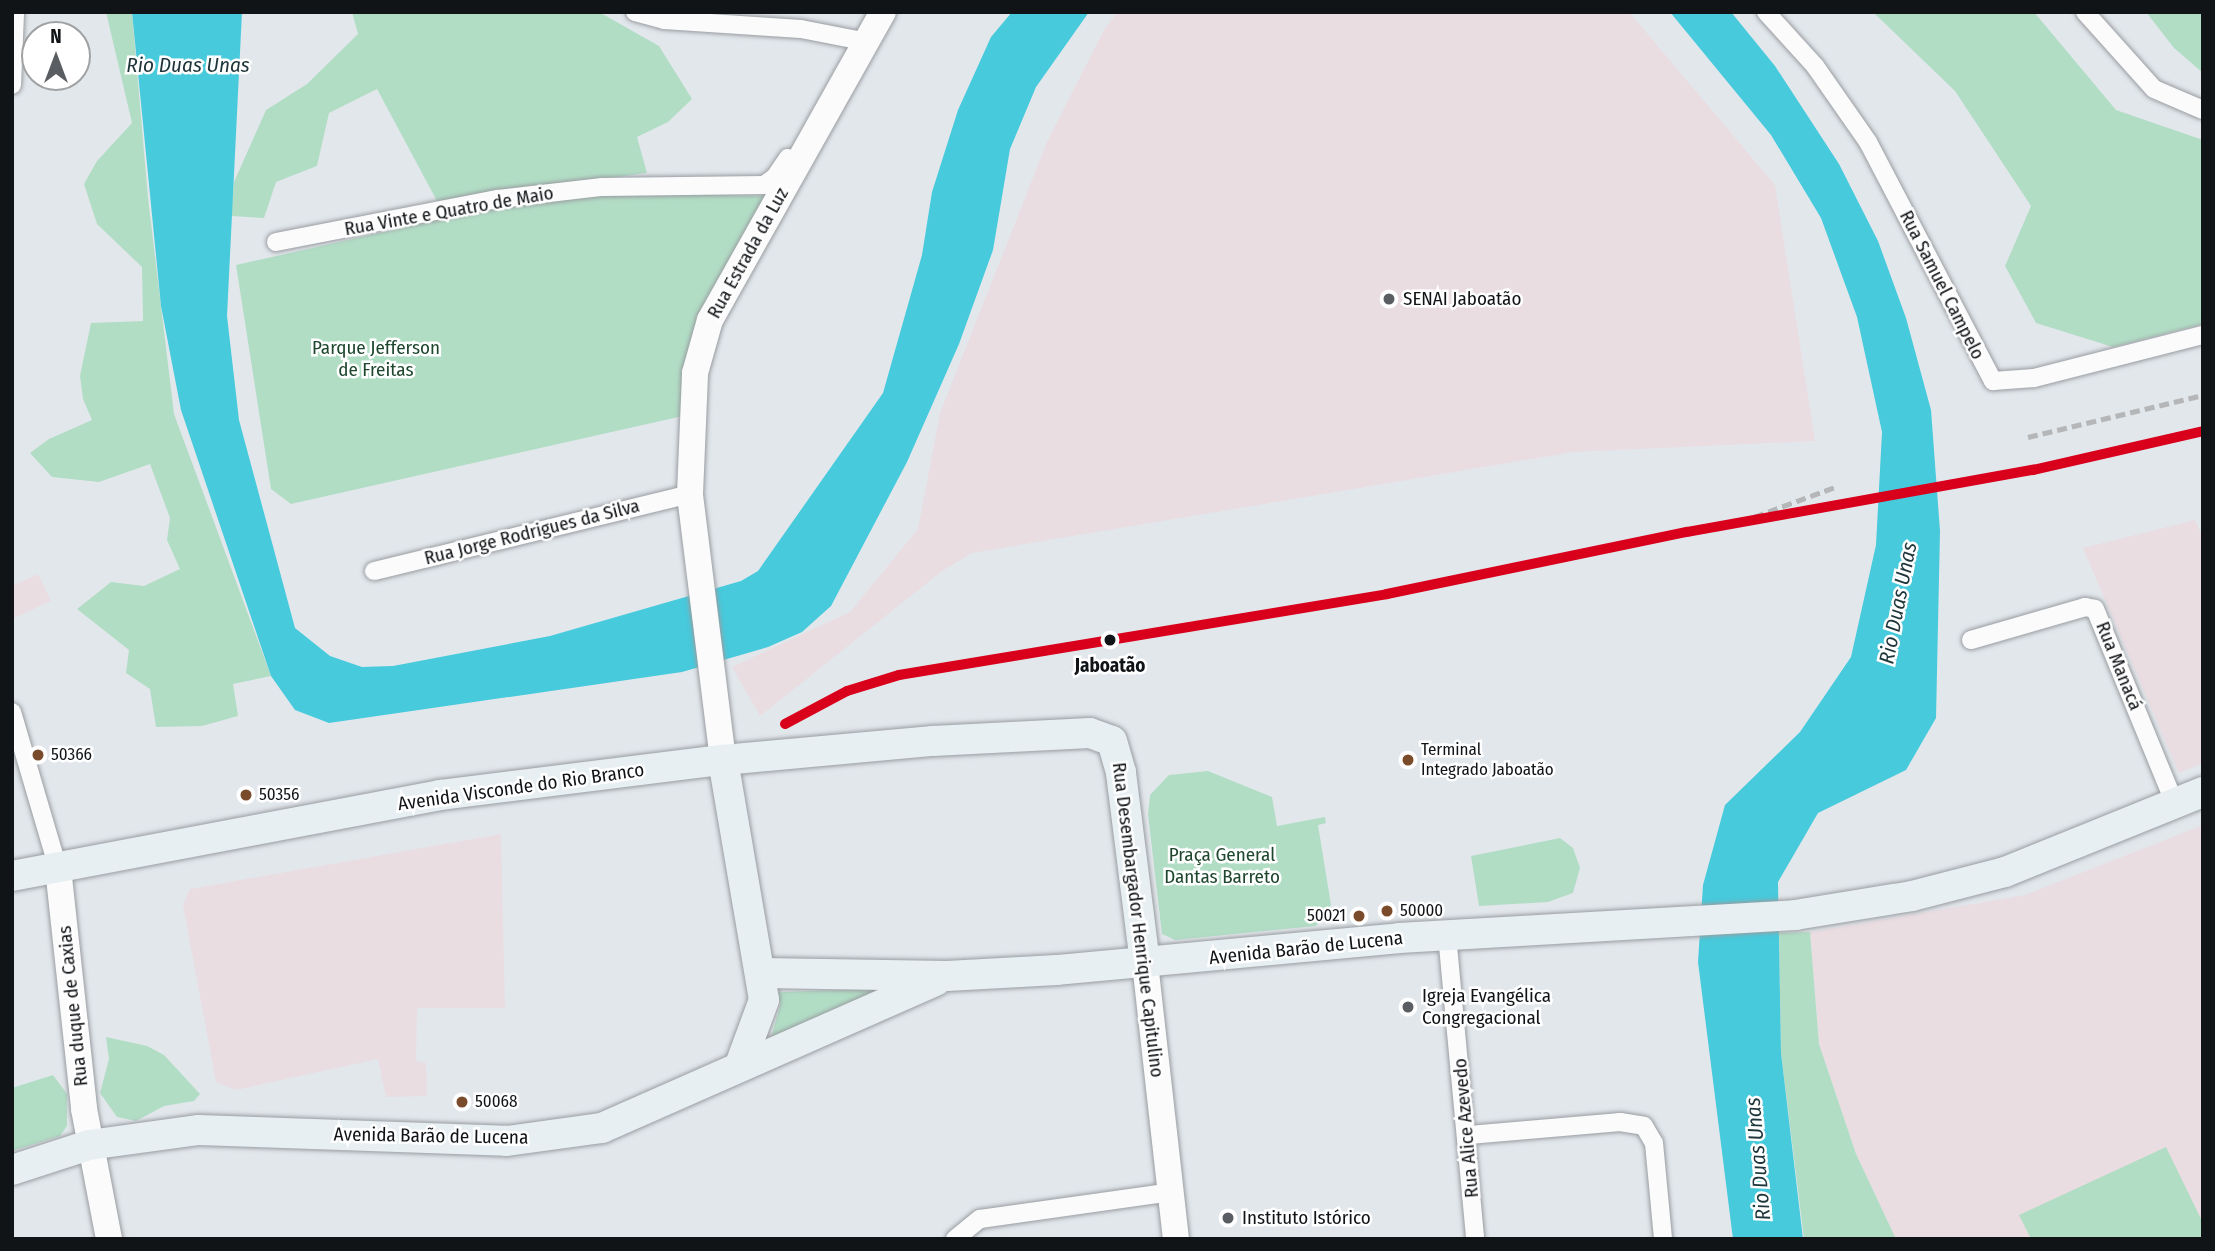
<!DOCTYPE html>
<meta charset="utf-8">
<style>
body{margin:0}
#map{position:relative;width:2215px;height:1251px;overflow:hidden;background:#e2e7ec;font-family:"Fira Sans Condensed",sans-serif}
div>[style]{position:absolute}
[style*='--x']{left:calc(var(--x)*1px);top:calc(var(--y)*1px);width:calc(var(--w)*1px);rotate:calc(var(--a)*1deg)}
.education>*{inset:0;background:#e9dde1}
.green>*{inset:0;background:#b2ddc5}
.water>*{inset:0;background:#46cadc}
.roads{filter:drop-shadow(0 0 2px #999da1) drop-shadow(0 0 2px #999da1)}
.street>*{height:18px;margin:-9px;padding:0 9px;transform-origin:9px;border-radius:9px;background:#fbfbfc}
.secondary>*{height:26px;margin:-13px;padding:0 13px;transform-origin:13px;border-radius:13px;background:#fbfbfc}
.primary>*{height:30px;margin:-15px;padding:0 15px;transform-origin:15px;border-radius:15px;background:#e7eff2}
.rail>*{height:5px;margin-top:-2.5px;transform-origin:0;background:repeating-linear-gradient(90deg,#b5b6b7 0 10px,transparent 0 15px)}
.metro-1>*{height:10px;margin:-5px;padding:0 5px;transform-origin:5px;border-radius:5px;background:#d9001c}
.dots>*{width:19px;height:19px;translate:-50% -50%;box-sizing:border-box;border:4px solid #fff;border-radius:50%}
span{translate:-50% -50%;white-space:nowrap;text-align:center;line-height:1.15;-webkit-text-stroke:5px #fff;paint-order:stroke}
.bus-label{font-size:17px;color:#111417}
.left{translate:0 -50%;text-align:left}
.right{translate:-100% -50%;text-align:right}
.street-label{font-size:19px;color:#111417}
.poi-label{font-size:19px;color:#111417}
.park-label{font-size:19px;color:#1f472e}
.stop-label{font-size:19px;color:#111417;font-weight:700}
.water-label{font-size:21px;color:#1e363b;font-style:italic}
.frame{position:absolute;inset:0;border:14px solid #111417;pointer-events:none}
.north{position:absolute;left:21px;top:21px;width:70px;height:70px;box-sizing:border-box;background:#fff;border:2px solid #a0a1a2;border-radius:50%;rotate:0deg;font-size:19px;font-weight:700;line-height:28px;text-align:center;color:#111417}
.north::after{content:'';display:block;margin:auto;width:24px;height:32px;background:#5a5e62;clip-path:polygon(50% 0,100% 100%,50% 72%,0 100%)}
</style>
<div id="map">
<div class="education">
<div style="clip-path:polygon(1118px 12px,1629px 12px,1775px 185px,1815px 441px,1574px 452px,972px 553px,942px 571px,760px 716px,732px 667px,850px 612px,918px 529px,940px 413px,1047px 142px,1105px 28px)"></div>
<div style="clip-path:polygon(2195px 520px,2203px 538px,2203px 763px,2179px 773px,2083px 548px)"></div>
<div style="clip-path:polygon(38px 574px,51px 601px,12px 619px,12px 586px)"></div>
<div style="clip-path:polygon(2203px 825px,2203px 1239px,1896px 1239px,1856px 1154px,1819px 1044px,1810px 932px,2025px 895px)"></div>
<div style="clip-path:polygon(501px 834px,505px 1008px,417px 1008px,416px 1061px,426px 1063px,427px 1096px,386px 1097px,378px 1059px,236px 1090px,216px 1082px,183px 905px,190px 889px)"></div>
</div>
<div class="green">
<div style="clip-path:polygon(106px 12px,132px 12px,148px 198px,174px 414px,271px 676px,233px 684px,238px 716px,202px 726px,156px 727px,150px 689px,126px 673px,129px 650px,77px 609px,111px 582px,144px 586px,180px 569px,167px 540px,170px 518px,150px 464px,99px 482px,52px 477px,30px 453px,49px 439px,92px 420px,83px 399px,80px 376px,91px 323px,143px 321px,142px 267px,97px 224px,84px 184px,97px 161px,132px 123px)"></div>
<div style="clip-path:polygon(352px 12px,599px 12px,659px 46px,692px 99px,668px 122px,637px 137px,647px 173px,437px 201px,377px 89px,329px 113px,317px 166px,276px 182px,264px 218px,231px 216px,234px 182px,266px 110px,307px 84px,358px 34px)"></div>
<div style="clip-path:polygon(1873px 12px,2034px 12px,2116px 110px,2203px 140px,2203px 324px,2113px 347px,2036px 323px,2005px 266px,2031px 206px,1955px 91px)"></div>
<div style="clip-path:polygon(2146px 12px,2203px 12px,2203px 73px,2174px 48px)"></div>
<div style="clip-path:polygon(614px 193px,769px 196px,683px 416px,291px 504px,271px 489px,236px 265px,487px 209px)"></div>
<div style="clip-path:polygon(1208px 771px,1272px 797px,1277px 826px,1325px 817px,1326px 823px,1318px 825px,1331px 905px,1316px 926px,1175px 940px,1162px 934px,1148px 814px,1150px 795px,1169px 775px)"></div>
<div style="clip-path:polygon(1560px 838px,1573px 848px,1580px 868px,1573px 893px,1548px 902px,1479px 906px,1471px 856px)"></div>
<div style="clip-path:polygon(1810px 932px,1819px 1044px,1856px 1154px,1896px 1239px,1804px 1239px,1781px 1053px,1779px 933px)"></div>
<div style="clip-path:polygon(906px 988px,770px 1042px,780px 1005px,778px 992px)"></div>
<div style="clip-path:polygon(106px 1037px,147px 1046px,164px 1055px,200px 1094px,194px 1101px,164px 1106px,136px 1121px,117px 1117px,100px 1093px,109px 1059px)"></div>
<div style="clip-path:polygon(53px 1075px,67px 1094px,67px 1126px,60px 1136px,12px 1151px,12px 1088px)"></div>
<div style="clip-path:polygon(2166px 1147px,2203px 1223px,2203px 1238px,2031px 1239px,2019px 1215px)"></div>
</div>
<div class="water">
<div style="clip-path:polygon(132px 12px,242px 12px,227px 316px,239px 420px,295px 628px,330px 656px,362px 667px,393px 666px,550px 636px,741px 581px,758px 571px,883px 393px,922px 255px,932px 192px,958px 110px,991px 37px,1012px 12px,1089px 12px,1036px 87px,1010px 149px,993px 250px,959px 344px,907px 462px,831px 606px,802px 632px,768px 647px,682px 672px,329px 723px,295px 710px,271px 676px,181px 410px,161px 306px)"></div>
<div style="clip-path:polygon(1670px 12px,1731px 12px,1775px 66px,1839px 164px,1878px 241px,1906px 318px,1931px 410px,1940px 531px,1936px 718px,1906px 770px,1818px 813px,1778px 882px,1781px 1053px,1803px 1239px,1733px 1239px,1698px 962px,1703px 885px,1725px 805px,1800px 732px,1851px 657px,1876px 545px,1882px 432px,1857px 317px,1821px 218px,1771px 135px)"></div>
</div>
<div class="roads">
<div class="street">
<div style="--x:635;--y:12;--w:30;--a:15"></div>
<div style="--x:664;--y:20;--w:137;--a:3.8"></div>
<div style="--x:801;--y:29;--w:68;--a:11"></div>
<div style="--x:1766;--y:12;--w:73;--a:47.8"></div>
<div style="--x:1815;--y:66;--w:93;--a:55.1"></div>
<div style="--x:1868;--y:142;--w:270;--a:62.4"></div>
<div style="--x:1993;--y:381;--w:41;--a:-4.2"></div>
<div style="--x:2034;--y:378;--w:174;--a:-14.3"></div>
<div style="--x:2085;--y:12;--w:103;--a:48.1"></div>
<div style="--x:2154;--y:89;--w:53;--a:23.2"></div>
<div style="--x:12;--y:85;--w:73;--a:-87.6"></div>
<div style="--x:276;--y:242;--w:226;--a:-11"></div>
<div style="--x:498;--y:199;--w:105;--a:-6.6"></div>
<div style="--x:602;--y:187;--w:162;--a:-0.7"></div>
<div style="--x:764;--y:185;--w:14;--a:-36"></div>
<div style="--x:775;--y:177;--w:23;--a:-56"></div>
<div style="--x:374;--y:571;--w:325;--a:-13.7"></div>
<div style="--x:1971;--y:640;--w:119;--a:-16.1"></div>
<div style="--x:2085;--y:607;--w:10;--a:11"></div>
<div style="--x:2095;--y:609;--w:211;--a:67.7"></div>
<div style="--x:12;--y:712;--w:163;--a:73.6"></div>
<div style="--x:1447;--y:935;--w:305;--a:84.7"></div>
<div style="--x:1469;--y:1135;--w:152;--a:-4.9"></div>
<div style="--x:1620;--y:1122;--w:24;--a:9"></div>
<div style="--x:1644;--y:1126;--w:20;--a:60"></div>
<div style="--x:1654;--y:1143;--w:96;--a:84.6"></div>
<div style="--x:955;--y:1239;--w:32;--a:-39"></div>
<div style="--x:980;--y:1219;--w:193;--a:-8"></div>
</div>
<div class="secondary">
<div style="--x:723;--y:760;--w:268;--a:-97.1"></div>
<div style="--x:690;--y:494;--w:121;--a:-87.6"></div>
<div style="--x:695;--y:373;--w:55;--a:-74.2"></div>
<div style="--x:710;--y:320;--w:353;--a:-60.7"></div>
<div style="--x:58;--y:868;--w:242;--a:83.8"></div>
<div style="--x:84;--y:1109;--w:132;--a:79.1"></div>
<div style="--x:1145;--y:963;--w:278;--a:83.6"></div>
</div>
<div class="primary">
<div style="--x:723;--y:760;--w:243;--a:80.3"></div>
<div style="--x:764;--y:1000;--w:69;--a:110.3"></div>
<div style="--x:12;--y:876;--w:436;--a:-10.7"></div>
<div style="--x:440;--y:795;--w:285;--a:-7.1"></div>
<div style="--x:723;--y:760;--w:211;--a:-5.2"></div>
<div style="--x:933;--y:741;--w:157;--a:-2.9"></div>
<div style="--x:1090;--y:733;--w:23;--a:20"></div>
<div style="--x:1112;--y:741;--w:33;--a:74"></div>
<div style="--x:1121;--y:773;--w:192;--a:82.8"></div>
<div style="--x:762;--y:973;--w:185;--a:0.9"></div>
<div style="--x:947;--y:976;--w:110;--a:-3.1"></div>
<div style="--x:1057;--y:970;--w:343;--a:-5.3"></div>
<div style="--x:1399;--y:938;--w:397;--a:-3.3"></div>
<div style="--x:1795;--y:915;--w:119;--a:-9.2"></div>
<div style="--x:1912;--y:896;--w:96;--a:-14.5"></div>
<div style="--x:2005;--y:872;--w:214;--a:-22"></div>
<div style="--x:12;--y:1170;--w:81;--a:-18"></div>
<div style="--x:89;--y:1145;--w:111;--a:-7.8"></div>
<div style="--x:199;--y:1130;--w:308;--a:2"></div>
<div style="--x:507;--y:1141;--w:96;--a:-7.8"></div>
<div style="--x:602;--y:1128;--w:366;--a:-23.8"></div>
</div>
</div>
<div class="rail">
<div style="--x:2028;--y:437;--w:180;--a:-13.5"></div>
<div style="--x:1740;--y:522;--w:101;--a:-20.2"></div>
</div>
<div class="metro-1">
<div style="--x:785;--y:724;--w:70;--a:-28"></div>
<div style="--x:847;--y:691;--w:54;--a:-17.1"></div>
<div style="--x:899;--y:675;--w:495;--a:-9.4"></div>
<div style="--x:1387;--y:594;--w:306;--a:-11.7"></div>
<div style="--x:1687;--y:532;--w:352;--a:-10.2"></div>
<div style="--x:2033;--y:470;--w:174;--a:-12.9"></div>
</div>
<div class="dots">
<div style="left:1389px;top:299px;background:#5a5e62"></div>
<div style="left:1110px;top:640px;background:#111417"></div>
<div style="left:38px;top:755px;background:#7a4b2a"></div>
<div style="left:1408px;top:760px;background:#7a4b2a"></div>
<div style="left:246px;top:795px;background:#7a4b2a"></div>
<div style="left:1387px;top:911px;background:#7a4b2a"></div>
<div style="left:1359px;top:916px;background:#7a4b2a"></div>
<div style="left:1408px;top:1007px;background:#5a5e62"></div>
<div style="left:462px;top:1102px;background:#7a4b2a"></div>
<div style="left:1228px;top:1218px;background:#5a5e62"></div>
</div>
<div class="bus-label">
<span class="left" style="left:1421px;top:760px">Terminal<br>Integrado Jaboatão</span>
<span class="left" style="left:51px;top:755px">50366</span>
<span class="left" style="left:259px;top:795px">50356</span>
<span class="left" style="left:1400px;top:911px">50000</span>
<span class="right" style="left:1346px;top:916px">50021</span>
<span class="left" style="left:475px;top:1102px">50068</span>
</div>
<div class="street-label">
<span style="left:449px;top:211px;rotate:-10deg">Rua Vinte e Quatro de Maio</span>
<span style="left:748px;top:253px;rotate:-61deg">Rua Estrada da Luz</span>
<span style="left:1942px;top:285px;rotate:63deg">Rua Samuel Campelo</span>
<span style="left:532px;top:532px;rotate:-14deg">Rua Jorge Rodrigues da Silva</span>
<span style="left:2119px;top:666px;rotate:68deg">Rua Manacá</span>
<span style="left:521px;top:787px;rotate:-8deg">Avenida Visconde do Rio Branco</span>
<span style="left:1138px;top:920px;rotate:83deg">Rua Desembargador Henrique Capitulino</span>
<span style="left:1306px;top:948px;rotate:-6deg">Avenida Barão de Lucena</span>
<span style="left:73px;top:1006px;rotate:-96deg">Rua duque de Caxias</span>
<span style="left:1466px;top:1128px;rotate:-95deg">Rua Alice Azevedo</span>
<span style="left:431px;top:1136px;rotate:1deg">Avenida Barão de Lucena</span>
</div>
<div class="poi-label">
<span class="left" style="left:1403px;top:299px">SENAI Jaboatão</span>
<span class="left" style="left:1422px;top:1007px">Igreja Evangélica<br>Congregacional</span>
<span class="left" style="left:1242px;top:1218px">Instituto Istórico</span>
</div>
<div class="park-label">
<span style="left:376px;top:359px">Parque Jefferson<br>de Freitas</span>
<span style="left:1222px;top:866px">Praça General<br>Dantas Barreto</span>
</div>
<div class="stop-label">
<span style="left:1110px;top:666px">Jaboatão</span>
</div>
<div class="water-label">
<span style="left:188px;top:65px">Rio Duas Unas</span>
<span style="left:1898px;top:603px;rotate:-79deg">Rio Duas Unas</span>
<span style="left:1758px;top:1159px;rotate:-95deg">Rio Duas Unas</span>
</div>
<div class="frame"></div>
<div class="north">N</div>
</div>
